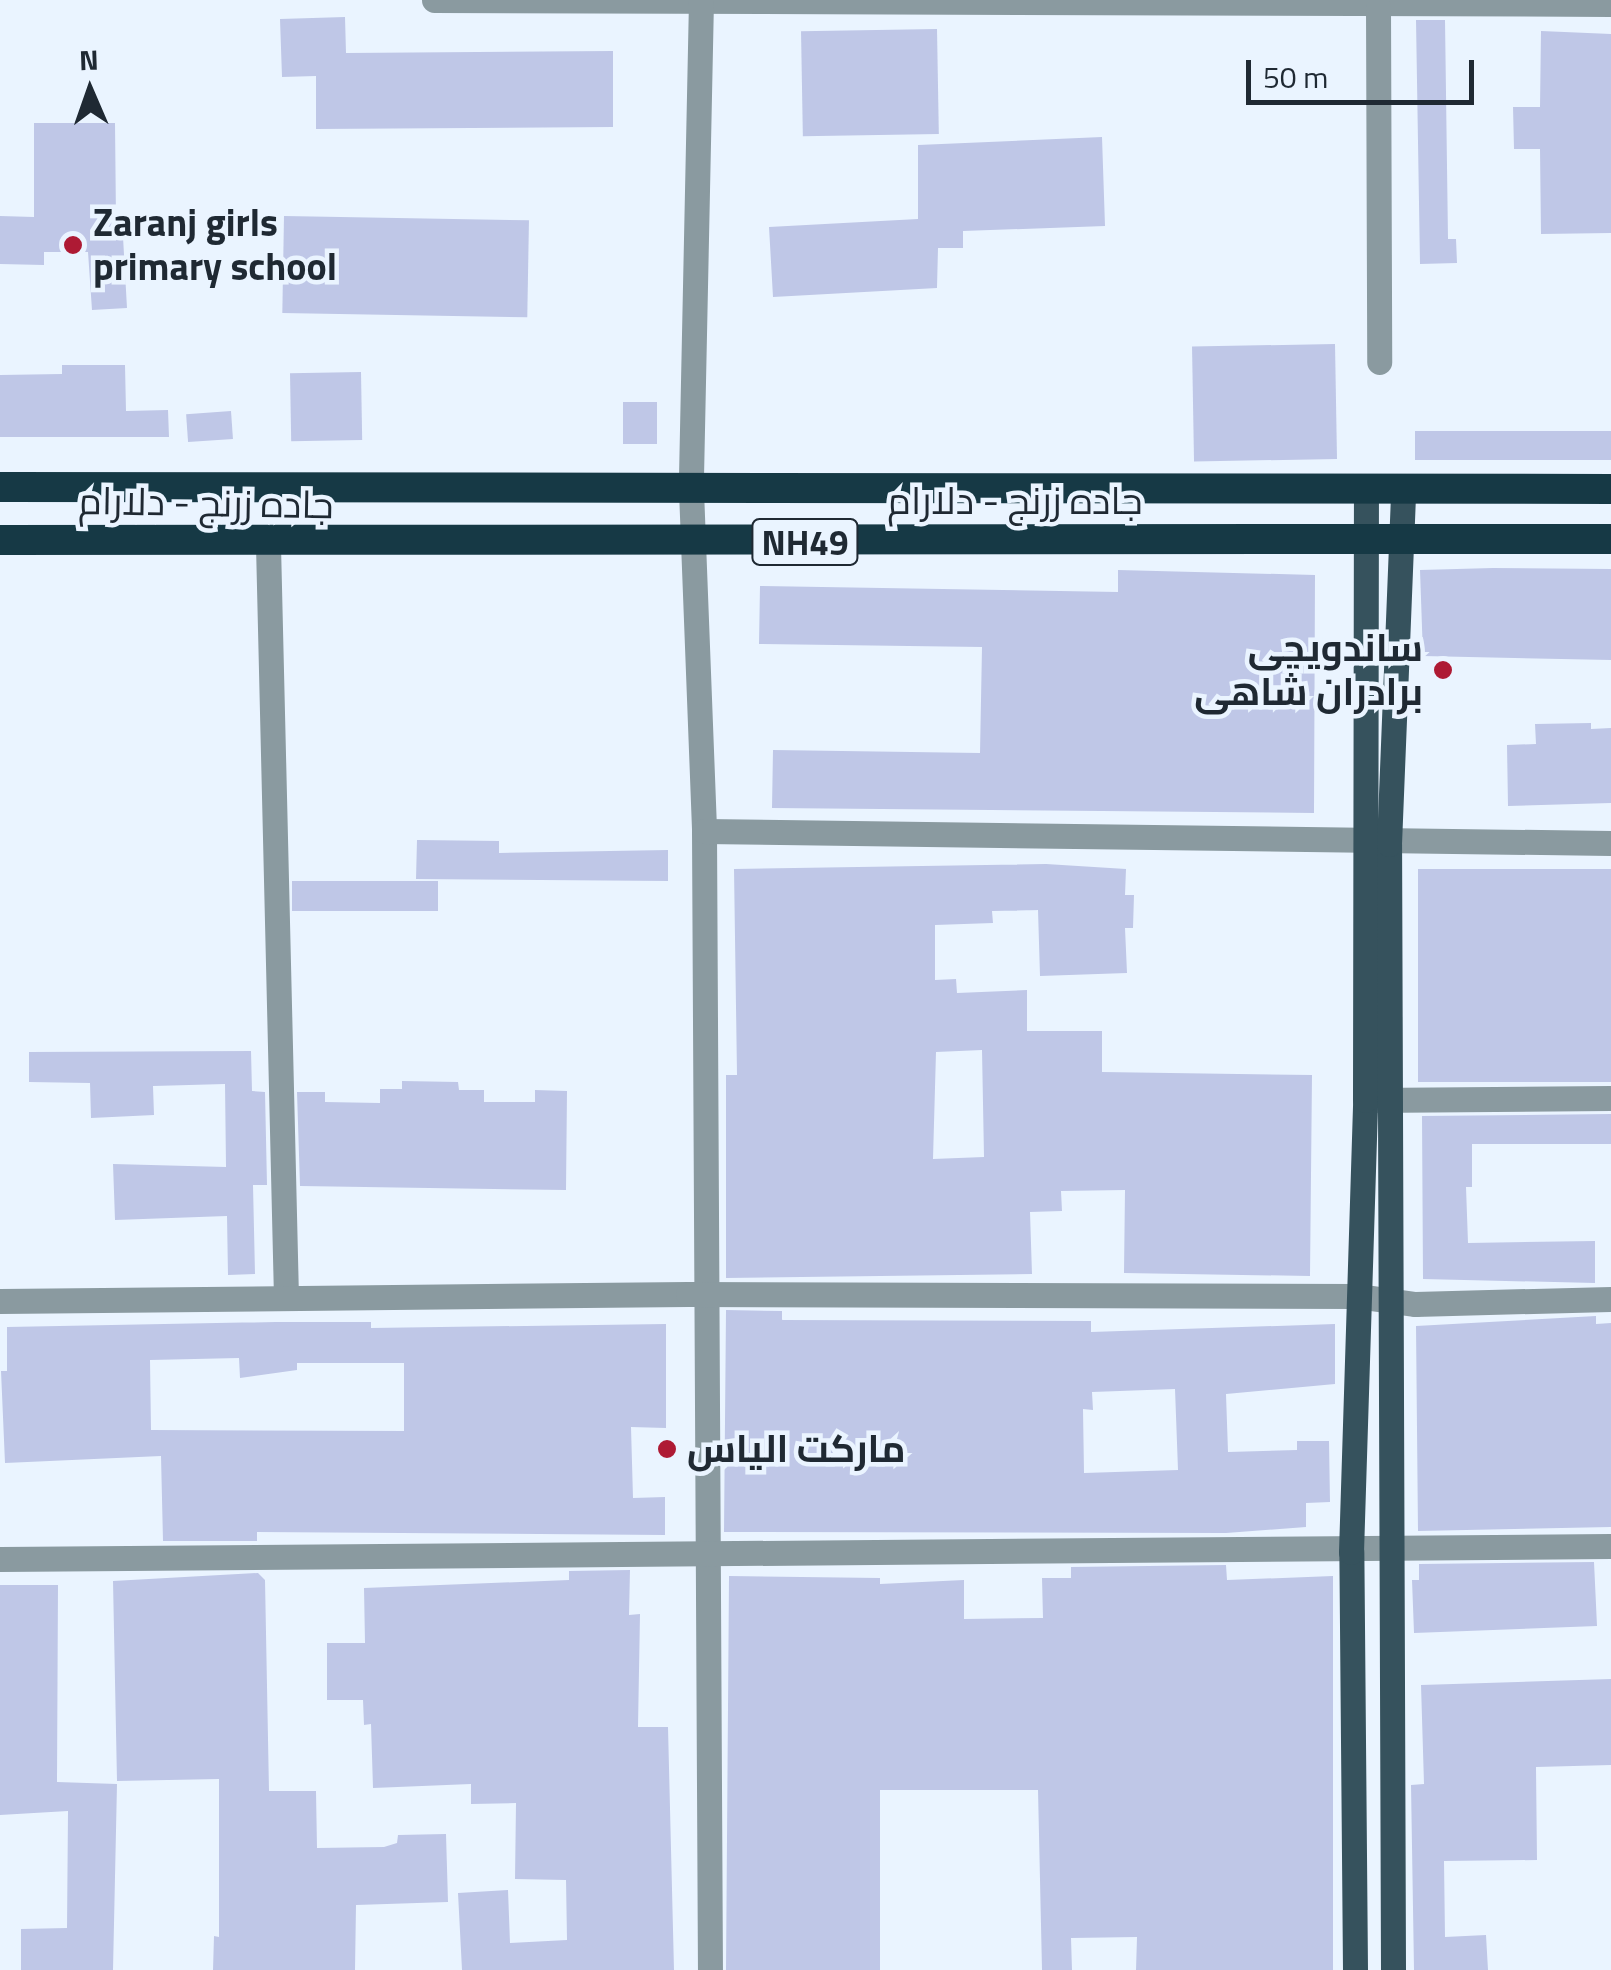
<!DOCTYPE html>
<meta charset="utf-8">
<style>
body{margin:0}
#map{position:relative;width:1611px;height:1970px;overflow:hidden;background:#eaf4ff;font-family:"Titillium Web",Cairo,sans-serif}
div>[style]{position:absolute}
[style*='--x']{left:calc(var(--x)*1px);top:calc(var(--y)*1px);width:calc(var(--w)*1px);rotate:calc(var(--a)*1deg)}
.building>*{inset:0;background:#bfc7e7;transform-origin:0 0}
.minor>*{height:25px;margin:-12.5px;padding:0 12.5px;transform-origin:12.5px;border-radius:12.5px;background:#8a9aa0}
.major>*{height:25px;margin:-12.5px;padding:0 12.5px;transform-origin:12.5px;border-radius:12.5px;background:#36525d}
.highway>*{height:30px;margin:-15px;padding:0 15px;transform-origin:15px;border-radius:15px;background:#163945}
.dots>*{width:28px;height:28px;translate:-50% -50%;box-sizing:border-box;border:5px solid #eaf4ff;border-radius:50%}
span{translate:-50% -50%;white-space:nowrap;text-align:center;line-height:1.15;-webkit-text-stroke:9px #eaf4ff;paint-order:stroke}
.shield-label span{padding:2px 8px;background:#eaf4ff;border:2px solid;border-radius:8px;-webkit-text-stroke-width:0}
.shield-label{font-size:35px;color:#1f2933;font-weight:700}
.poi-label{font-size:38px;color:#1f2933;font-weight:700}
.left{translate:0 -50%;text-align:left}
.right{translate:-100% -50%;text-align:right}
.street-label{font-size:38px;color:#1f2933}
.north{position:absolute;left:40px;top:40px;width:100px;height:100px;-webkit-text-stroke:8px #eaf4ff;paint-order:stroke;rotate:358deg;font-size:28px;font-weight:700;line-height:40px;text-align:center;color:#1f2933}
.north::after{content:'';display:block;margin:auto;width:35px;height:45px;background:#1f2933;clip-path:polygon(50% 0,100% 100%,50% 72%,0 100%)}
.scale{position:absolute;left:1246px;top:60px;width:228px;height:45px;box-sizing:border-box;border:5px solid #1f2933;border-top:0;padding-left:12px;font-size:30px;line-height:35px;white-space:nowrap;color:#1f2933;-webkit-text-stroke:8px #eaf4ff;paint-order:stroke}
</style>
<div id="map">
<div class="building">
<div style="clip-path:polygon(345px 17px,346px 53px,613px 51px,613px 127px,316px 129px,316px 76px,282px 77px,280px 19px)"></div>
<div style="clip-path:polygon(1416px 20px,1445px 20px,1448px 239px,1456px 239px,1457px 263px,1420px 264px)"></div>
<div style="left:937px;top:29px;width:105px;height:136px;rotate:89deg"></div>
<div style="clip-path:polygon(1541px 31px,1611px 34px,1611px 233px,1541px 234px,1540px 149px,1514px 149px,1513px 107px,1540px 107px)"></div>
<div style="clip-path:polygon(34px 123px,115px 123px,116px 220px,122px 219px,127px 308px,92px 310px,88px 252px,44px 252px,44px 265px,0 264px,0 216px,34px 217px)"></div>
<div style="clip-path:polygon(1102px 137px,1105px 226px,963px 231px,963px 248px,938px 248px,937px 288px,773px 297px,769px 227px,918px 219px,918px 145px)"></div>
<div style="left:284px;top:216px;width:245px;height:97px;rotate:1deg"></div>
<div style="left:1335px;top:344px;width:115px;height:143px;rotate:89deg"></div>
<div style="clip-path:polygon(62px 365px,125px 365px,126px 411px,168px 410px,169px 437px,0 437px,0 375px,62px 374px)"></div>
<div style="left:361px;top:372px;width:68px;height:71px;rotate:89deg"></div>
<div style="left:623px;top:402px;width:34px;height:42px"></div>
<div style="left:231px;top:411px;width:28px;height:45px;rotate:86deg"></div>
<div style="left:1611px;top:431px;width:29px;height:196px;rotate:90deg"></div>
<div style="clip-path:polygon(1493px 568px,1611px 569px,1611px 660px,1423px 656px,1420px 570px)"></div>
<div style="clip-path:polygon(1118px 570px,1315px 575px,1314px 813px,772px 808px,773px 750px,980px 753px,982px 647px,759px 644px,760px 586px,1118px 592px)"></div>
<div style="clip-path:polygon(1591px 723px,1591px 729px,1611px 728px,1611px 803px,1508px 806px,1507px 745px,1536px 744px,1535px 724px)"></div>
<div style="clip-path:polygon(417px 840px,499px 841px,499px 853px,668px 850px,668px 881px,416px 879px)"></div>
<div style="clip-path:polygon(evenodd,1046px 864px,1126px 869px,1125px 895px,1134px 895px,1133px 928px,1125px 928px,1127px 973px,1040px 976px,1038px 910px,992px 911px,993px 923px,935px 925px,935px 980px,956px 979px,957px 993px,1027px 990px,1027px 1031px,1102px 1031px,1102px 1072px,1312px 1075px,1310px 1276px,1124px 1273px,1125px 1190px,1061px 1191px,1062px 1211px,1030px 1212px,1032px 1274px,726px 1278px,726px 1075px,737px 1075px,734px 869px,1046px 864px,982px 1050px,984px 1157px,933px 1159px,936px 1052px,982px 1050px)"></div>
<div style="left:1611px;top:869px;width:213px;height:193px;rotate:90deg"></div>
<div style="left:292px;top:881px;width:146px;height:30px"></div>
<div style="clip-path:polygon(251px 1051px,252px 1091px,265px 1092px,267px 1185px,253px 1185px,255px 1274px,228px 1275px,227px 1216px,115px 1220px,113px 1164px,226px 1167px,225px 1084px,153px 1086px,154px 1115px,91px 1118px,90px 1083px,29px 1082px,29px 1052px)"></div>
<div style="clip-path:polygon(402px 1081px,458px 1082px,459px 1090px,484px 1090px,484px 1102px,535px 1102px,535px 1090px,567px 1091px,566px 1190px,300px 1186px,297px 1092px,325px 1092px,325px 1102px,380px 1103px,380px 1089px,402px 1089px)"></div>
<div style="clip-path:polygon(1611px 1114px,1611px 1144px,1472px 1144px,1472px 1187px,1466px 1187px,1468px 1243px,1595px 1241px,1595px 1283px,1423px 1279px,1422px 1116px)"></div>
<div style="clip-path:polygon(evenodd,726px 1310px,782px 1311px,782px 1320px,1091px 1321px,1091px 1332px,1335px 1324px,1335px 1384px,1226px 1394px,1228px 1452px,1297px 1450px,1297px 1441px,1329px 1441px,1330px 1502px,1306px 1503px,1306px 1527px,1226px 1533px,724px 1532px,726px 1310px,1175px 1389px,1178px 1470px,1084px 1473px,1083px 1409px,1093px 1410px,1092px 1392px,1175px 1389px)"></div>
<div style="clip-path:polygon(1596px 1316px,1596px 1324px,1611px 1323px,1611px 1527px,1418px 1531px,1416px 1326px)"></div>
<div style="clip-path:polygon(evenodd,276px 1322px,371px 1322px,371px 1328px,666px 1324px,666px 1428px,631px 1427px,633px 1498px,665px 1497px,665px 1535px,257px 1532px,257px 1541px,163px 1541px,161px 1456px,5px 1463px,1px 1371px,7px 1371px,7px 1327px,276px 1322px,239px 1358px,240px 1378px,297px 1370px,297px 1363px,404px 1363px,404px 1431px,151px 1430px,150px 1360px,239px 1358px)"></div>
<div style="clip-path:polygon(1594px 1562px,1597px 1626px,1414px 1633px,1412px 1580px,1419px 1580px,1419px 1564px)"></div>
<div style="clip-path:polygon(1226px 1565px,1227px 1580px,1333px 1576px,1333px 1970px,1136px 1970px,1137px 1937px,1071px 1938px,1072px 1970px,1042px 1970px,1038px 1790px,880px 1790px,880px 1970px,726px 1970px,729px 1576px,880px 1578px,880px 1584px,964px 1580px,964px 1619px,1043px 1618px,1042px 1578px,1071px 1578px,1071px 1567px)"></div>
<div style="clip-path:polygon(630px 1570px,629px 1615px,640px 1614px,638px 1727px,668px 1727px,674px 1970px,462px 1970px,458px 1893px,508px 1890px,510px 1943px,567px 1940px,566px 1880px,515px 1879px,516px 1803px,471px 1804px,471px 1784px,373px 1788px,371px 1724px,364px 1725px,363px 1700px,327px 1700px,327px 1643px,365px 1643px,364px 1588px,569px 1580px,569px 1571px)"></div>
<div style="clip-path:polygon(258px 1573px,265px 1580px,269px 1791px,316px 1791px,317px 1848px,384px 1847px,397px 1843px,398px 1835px,446px 1834px,448px 1902px,356px 1905px,355px 1970px,213px 1970px,214px 1936px,219px 1937px,219px 1779px,117px 1781px,113px 1581px)"></div>
<div style="clip-path:polygon(0 1585px,58px 1585px,57px 1782px,117px 1784px,113px 1970px,21px 1970px,21px 1929px,67px 1928px,68px 1811px,0 1815px)"></div>
<div style="clip-path:polygon(1611px 1679px,1611px 1765px,1536px 1767px,1537px 1860px,1444px 1861px,1445px 1937px,1486px 1935px,1488px 1970px,1414px 1970px,1411px 1785px,1424px 1784px,1421px 1685px)"></div>
</div>
<div class="minor">
<div style="--x:434;--y:0;--w:1177;--a:0.19"></div>
<div style="--x:701;--y:0;--w:490;--a:91.2"></div>
<div style="--x:691;--y:490;--w:341;--a:87.8"></div>
<div style="--x:704;--y:831;--w:1139;--a:89.7"></div>
<div style="--x:1378;--y:7;--w:355;--a:89.8"></div>
<div style="--x:268;--y:545;--w:751;--a:88.63"></div>
<div style="--x:704;--y:831;--w:907;--a:0.76"></div>
<div style="--x:1370;--y:1100;--w:241;--a:-0.5"></div>
<div style="--x:0;--y:1301;--w:688;--a:-0.58"></div>
<div style="--x:688;--y:1294;--w:669;--a:0.17"></div>
<div style="--x:1357;--y:1296;--w:59;--a:7.9"></div>
<div style="--x:1415;--y:1304;--w:196;--a:-1.5"></div>
<div style="--x:0;--y:1559;--w:1611;--a:-0.46"></div>
</div>
<div class="major">
<div style="--x:1355;--y:1970;--w:418;--a:-90.5"></div>
<div style="--x:1351;--y:1552;--w:452;--a:-88.2"></div>
<div style="--x:1365;--y:1100;--w:611;--a:-89.91"></div>
<div style="--x:1393;--y:1970;--w:1126;--a:-90.2"></div>
<div style="--x:1389;--y:844;--w:355;--a:-87.7"></div>
</div>
<div class="highway">
<div style="--x:0;--y:487;--w:1611;--a:0.07"></div>
<div style="--x:0;--y:540;--w:1611;--a:-0.04"></div>
</div>
<div class="dots">
<div style="left:73px;top:245px;background:#ae1a34"></div>
<div style="left:1443px;top:670px;background:#ae1a34"></div>
<div style="left:667px;top:1449px;background:#ae1a34"></div>
</div>
<div class="shield-label">
<span style="left:805px;top:542px">NH49</span>
</div>
<div class="poi-label">
<span class="left" style="left:93px;top:245px">Zaranj girls<br>primary school</span>
<span class="right" style="left:1423px;top:670px">ساندویچی<br>برادران شاهی</span>
<span class="left" style="left:687px;top:1449px">مارکت الیاس</span>
</div>
<div class="street-label">
<span style="left:1015px;top:501px">جاده زرنج - دلارام</span>
<span style="left:206px;top:503px;rotate:1deg">جاده زرنج - دلارام</span>
</div>
<div class="north">N</div>
<div class="scale">50 m</div>
</div>
